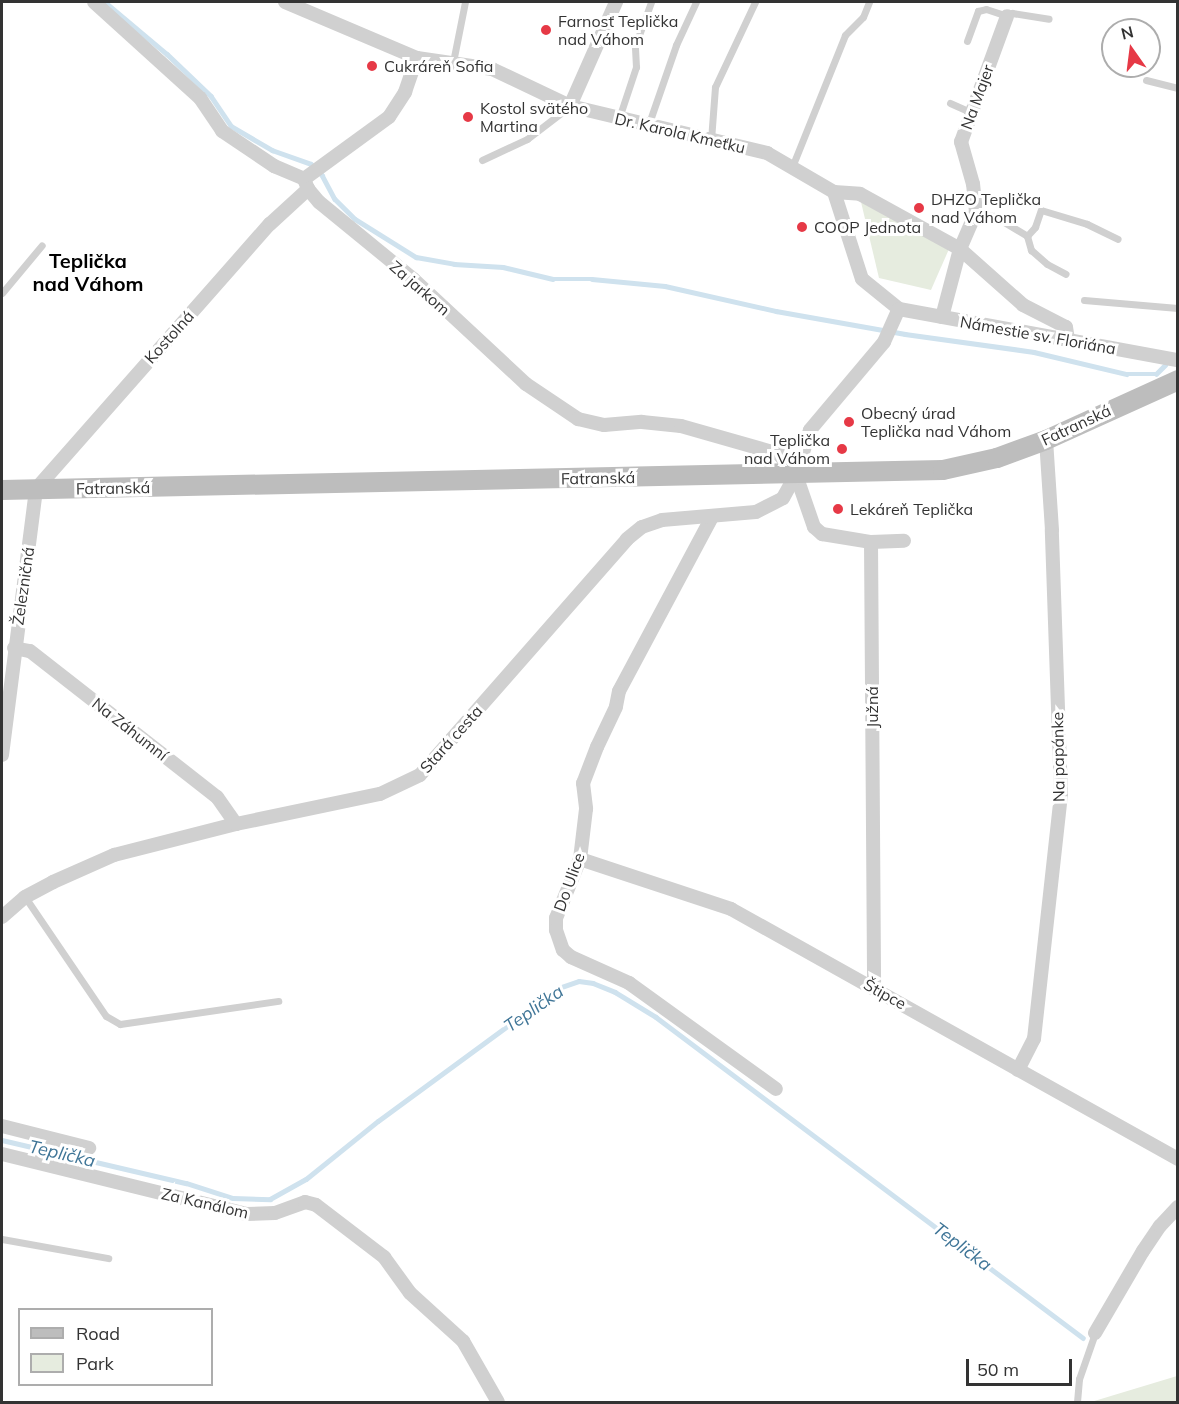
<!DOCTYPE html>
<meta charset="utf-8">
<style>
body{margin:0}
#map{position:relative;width:1179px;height:1404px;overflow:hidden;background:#fff;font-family:Mulish,sans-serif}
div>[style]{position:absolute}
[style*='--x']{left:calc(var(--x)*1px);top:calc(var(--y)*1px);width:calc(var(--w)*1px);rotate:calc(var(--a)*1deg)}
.green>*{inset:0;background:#e6ecdf}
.stream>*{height:4.5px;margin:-2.25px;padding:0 2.25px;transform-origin:2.25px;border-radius:2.25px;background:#cfe2ee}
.lane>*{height:7px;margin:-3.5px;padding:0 3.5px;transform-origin:3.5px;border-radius:3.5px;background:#d0d0d0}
.street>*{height:14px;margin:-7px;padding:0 7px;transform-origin:7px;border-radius:7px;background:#d0d0d0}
.secondary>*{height:20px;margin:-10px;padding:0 10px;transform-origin:10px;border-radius:10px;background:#bdbdbd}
.dots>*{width:16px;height:16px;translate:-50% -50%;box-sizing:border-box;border:3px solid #fff;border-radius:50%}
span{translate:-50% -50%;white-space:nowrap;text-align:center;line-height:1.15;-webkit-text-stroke:6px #fff;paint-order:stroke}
.poi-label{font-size:16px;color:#333}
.left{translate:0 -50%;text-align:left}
.right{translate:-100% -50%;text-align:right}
.street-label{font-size:16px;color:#333}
.water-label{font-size:18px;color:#3f7597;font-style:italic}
.quarter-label{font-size:20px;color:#000;font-weight:700}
.frame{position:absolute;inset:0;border:3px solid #333;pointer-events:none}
.legend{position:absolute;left:18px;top:1308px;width:195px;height:78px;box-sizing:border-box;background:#fff;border:2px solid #adadad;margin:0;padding:8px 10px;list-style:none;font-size:18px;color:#333}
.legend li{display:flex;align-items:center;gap:12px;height:30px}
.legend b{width:30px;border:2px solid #adadad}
.north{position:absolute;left:1101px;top:18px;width:60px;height:60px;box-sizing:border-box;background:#fff;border:2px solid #adadad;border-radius:50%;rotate:346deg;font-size:16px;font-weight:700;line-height:24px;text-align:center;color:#333}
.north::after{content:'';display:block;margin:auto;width:21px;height:27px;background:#e63946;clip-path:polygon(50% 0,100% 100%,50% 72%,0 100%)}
.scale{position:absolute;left:966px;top:1359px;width:106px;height:27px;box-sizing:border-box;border:3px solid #333;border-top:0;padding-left:8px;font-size:18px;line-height:21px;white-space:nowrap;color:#333;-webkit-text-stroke:4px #fff;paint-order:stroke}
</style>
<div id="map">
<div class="green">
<div style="clip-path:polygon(861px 202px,949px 249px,931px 290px,879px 278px)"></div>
<div style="clip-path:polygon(1177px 1376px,1177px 1402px,1091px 1402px)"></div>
</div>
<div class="stream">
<div style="--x:105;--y:2;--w:81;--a:40"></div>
<div style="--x:167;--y:54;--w:61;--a:43.7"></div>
<div style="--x:211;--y:96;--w:36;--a:56"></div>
<div style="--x:231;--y:126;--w:48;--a:30.3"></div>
<div style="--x:272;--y:150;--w:41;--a:19.7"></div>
<div style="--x:311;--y:164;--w:16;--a:45"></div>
<div style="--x:322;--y:175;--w:27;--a:62"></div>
<div style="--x:335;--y:199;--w:28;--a:45"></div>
<div style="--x:355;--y:219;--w:72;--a:31.9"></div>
<div style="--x:416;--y:257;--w:39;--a:10"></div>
<div style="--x:454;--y:264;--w:49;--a:3.5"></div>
<div style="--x:503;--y:267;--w:51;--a:13.5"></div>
<div style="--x:553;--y:279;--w:39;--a:0"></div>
<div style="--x:592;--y:279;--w:73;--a:5.5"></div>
<div style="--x:665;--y:286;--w:114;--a:12.7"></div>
<div style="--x:776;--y:311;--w:131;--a:10.1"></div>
<div style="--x:905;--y:334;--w:130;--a:7.9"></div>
<div style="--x:1034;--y:352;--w:95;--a:13.4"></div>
<div style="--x:1126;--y:374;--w:30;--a:0"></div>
<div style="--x:1156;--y:374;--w:13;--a:-45"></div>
<div style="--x:2;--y:1140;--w:189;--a:13.2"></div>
<div style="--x:186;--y:1183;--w:49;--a:17.7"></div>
<div style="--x:233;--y:1198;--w:37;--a:2"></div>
<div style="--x:270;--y:1199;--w:41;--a:-29.1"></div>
<div style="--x:306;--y:1179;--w:92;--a:-38.9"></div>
<div style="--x:378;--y:1121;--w:225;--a:-36.3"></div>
<div style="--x:559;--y:988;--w:21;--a:-19"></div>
<div style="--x:579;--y:981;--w:14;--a:8"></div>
<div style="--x:593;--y:983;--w:24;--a:22"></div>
<div style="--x:615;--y:992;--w:48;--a:31.4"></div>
<div style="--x:656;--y:1017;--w:534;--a:36.93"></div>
</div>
<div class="lane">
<div style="--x:967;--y:41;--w:32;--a:-70"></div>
<div style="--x:978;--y:11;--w:8;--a:-14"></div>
<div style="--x:986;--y:9;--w:22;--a:18"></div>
<div style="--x:1007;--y:16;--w:6;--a:-31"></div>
<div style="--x:1012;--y:13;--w:37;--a:9"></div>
<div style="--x:453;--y:62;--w:61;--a:-78.7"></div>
<div style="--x:1146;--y:80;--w:33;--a:14"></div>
<div style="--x:950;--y:103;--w:24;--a:24"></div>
<div style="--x:619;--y:118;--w:54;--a:-71.6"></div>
<div style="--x:636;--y:67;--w:21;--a:-93"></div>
<div style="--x:635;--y:46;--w:47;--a:-70"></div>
<div style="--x:648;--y:126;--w:86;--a:-70.9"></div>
<div style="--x:676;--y:45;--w:47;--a:-65.1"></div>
<div style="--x:711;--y:140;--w:53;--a:-85.7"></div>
<div style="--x:715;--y:87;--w:94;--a:-64.8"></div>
<div style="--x:482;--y:160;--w:50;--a:-25"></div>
<div style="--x:527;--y:139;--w:54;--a:-37.5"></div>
<div style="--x:792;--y:167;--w:142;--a:-68.1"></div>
<div style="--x:845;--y:35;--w:25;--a:-45"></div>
<div style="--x:863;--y:17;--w:16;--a:-68"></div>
<div style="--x:976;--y:212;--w:18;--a:13"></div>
<div style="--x:994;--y:216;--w:39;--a:31"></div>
<div style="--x:1027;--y:236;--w:15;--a:74"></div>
<div style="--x:1031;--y:250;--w:21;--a:41"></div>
<div style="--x:1047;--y:264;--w:21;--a:28"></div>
<div style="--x:1027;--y:236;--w:12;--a:-48"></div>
<div style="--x:1035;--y:227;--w:18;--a:-71"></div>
<div style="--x:1041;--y:210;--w:48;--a:16.9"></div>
<div style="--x:1087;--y:224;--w:34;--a:26"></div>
<div style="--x:2;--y:293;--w:62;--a:-50.2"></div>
<div style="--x:1084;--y:300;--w:94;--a:4.9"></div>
<div style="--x:25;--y:897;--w:144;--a:55.8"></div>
<div style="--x:106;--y:1016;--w:16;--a:30"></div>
<div style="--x:120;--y:1024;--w:160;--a:-8.3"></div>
<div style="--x:2;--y:1239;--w:108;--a:10.2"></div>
<div style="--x:1077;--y:1402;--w:23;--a:-85"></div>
<div style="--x:1079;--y:1379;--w:49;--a:-70.8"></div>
</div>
<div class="street">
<div style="--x:94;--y:2;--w:143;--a:42.2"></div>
<div style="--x:200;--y:98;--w:40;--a:56"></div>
<div style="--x:222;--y:131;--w:63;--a:33.9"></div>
<div style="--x:274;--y:166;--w:33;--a:23"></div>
<div style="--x:304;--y:179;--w:11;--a:68"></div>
<div style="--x:308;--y:189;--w:17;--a:50"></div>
<div style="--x:319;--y:202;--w:122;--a:39.3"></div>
<div style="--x:413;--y:279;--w:154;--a:42.9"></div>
<div style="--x:526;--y:384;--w:63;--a:33.9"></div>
<div style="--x:578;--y:419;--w:27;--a:13"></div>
<div style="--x:604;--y:425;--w:38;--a:-5"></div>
<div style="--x:642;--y:422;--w:39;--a:6"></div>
<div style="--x:681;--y:426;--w:102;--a:15.9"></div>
<div style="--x:779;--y:454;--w:27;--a:51"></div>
<div style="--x:796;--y:475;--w:55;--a:70.9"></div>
<div style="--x:814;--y:527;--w:11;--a:41"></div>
<div style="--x:822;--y:534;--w:50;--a:9.3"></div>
<div style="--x:871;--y:542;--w:446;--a:89.6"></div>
<div style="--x:285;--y:2;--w:143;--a:23"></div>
<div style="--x:417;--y:58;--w:76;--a:8.3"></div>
<div style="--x:492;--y:69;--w:86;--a:25.4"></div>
<div style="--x:570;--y:106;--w:203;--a:13.4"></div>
<div style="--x:767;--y:153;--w:78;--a:30.2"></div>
<div style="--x:834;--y:192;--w:26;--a:4"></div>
<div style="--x:860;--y:194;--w:114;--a:28.8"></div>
<div style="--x:960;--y:249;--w:84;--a:41.6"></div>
<div style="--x:1023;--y:305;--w:48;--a:27.1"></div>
<div style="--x:1066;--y:327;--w:13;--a:81"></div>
<div style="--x:570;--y:106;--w:114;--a:-66.1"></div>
<div style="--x:304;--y:179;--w:105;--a:-36.1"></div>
<div style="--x:389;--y:117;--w:30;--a:-57"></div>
<div style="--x:405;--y:92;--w:36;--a:-71"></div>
<div style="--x:834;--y:192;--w:91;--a:72.2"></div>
<div style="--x:862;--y:279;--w:48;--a:39"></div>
<div style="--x:899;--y:309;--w:284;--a:10.4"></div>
<div style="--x:942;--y:317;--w:70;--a:-75.2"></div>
<div style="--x:960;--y:249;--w:40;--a:-66.6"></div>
<div style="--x:976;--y:212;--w:28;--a:-96"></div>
<div style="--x:973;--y:184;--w:44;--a:-105.9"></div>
<div style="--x:961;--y:142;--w:134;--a:-69.9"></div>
<div style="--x:712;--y:517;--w:197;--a:118.1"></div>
<div style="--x:619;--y:691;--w:16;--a:101"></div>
<div style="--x:616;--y:707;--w:44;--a:115.4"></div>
<div style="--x:597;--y:747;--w:39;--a:111"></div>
<div style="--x:583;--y:783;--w:26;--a:83"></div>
<div style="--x:586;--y:809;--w:50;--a:96.8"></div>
<div style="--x:580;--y:859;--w:64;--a:112.1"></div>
<div style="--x:556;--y:918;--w:12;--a:90"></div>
<div style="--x:556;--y:930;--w:21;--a:71"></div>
<div style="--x:563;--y:950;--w:11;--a:41"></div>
<div style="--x:571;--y:957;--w:64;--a:24.1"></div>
<div style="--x:629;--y:983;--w:181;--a:35.8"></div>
<div style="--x:871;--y:542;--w:33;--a:-2"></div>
<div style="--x:14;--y:648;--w:16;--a:11"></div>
<div style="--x:30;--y:651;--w:237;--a:38"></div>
<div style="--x:217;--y:797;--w:33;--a:55"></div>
<div style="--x:2;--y:755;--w:268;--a:-82.7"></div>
<div style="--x:36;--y:489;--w:354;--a:-48.6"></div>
<div style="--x:270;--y:224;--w:52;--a:-42.6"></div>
<div style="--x:580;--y:859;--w:159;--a:18.3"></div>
<div style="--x:731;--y:909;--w:512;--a:29.22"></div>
<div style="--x:2;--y:917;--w:30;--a:-41"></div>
<div style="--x:25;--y:897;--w:32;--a:-28"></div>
<div style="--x:53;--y:882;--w:67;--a:-23.9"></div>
<div style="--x:114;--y:855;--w:126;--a:-14.3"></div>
<div style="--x:236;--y:824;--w:147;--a:-11.8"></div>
<div style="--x:380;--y:794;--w:44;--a:-25.4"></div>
<div style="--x:420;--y:775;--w:314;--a:-48.7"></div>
<div style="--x:627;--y:539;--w:19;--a:-39"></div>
<div style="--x:642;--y:527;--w:21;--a:-19"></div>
<div style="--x:662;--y:520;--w:94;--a:-4.9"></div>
<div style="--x:756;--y:512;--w:30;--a:-27"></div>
<div style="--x:783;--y:498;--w:26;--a:-61"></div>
<div style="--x:796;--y:475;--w:47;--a:-72.7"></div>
<div style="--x:810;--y:430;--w:115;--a:-49.9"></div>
<div style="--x:884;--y:342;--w:36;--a:-66"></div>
<div style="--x:1018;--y:1070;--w:35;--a:-63"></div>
<div style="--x:1034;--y:1039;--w:246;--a:-83.7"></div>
<div style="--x:1061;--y:794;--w:264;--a:-92"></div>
<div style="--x:1052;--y:530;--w:90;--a:-93.8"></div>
<div style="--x:2;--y:1126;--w:90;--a:14.2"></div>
<div style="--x:2;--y:1154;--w:251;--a:13.8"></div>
<div style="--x:246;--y:1214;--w:29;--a:-2"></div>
<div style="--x:275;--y:1213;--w:32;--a:-20"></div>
<div style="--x:305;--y:1202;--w:11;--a:15"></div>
<div style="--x:316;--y:1205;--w:86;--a:37.4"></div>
<div style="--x:384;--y:1257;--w:44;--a:54.2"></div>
<div style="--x:410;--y:1293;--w:72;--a:42.2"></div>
<div style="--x:463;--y:1341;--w:70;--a:60.2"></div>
<div style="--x:1095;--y:1333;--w:95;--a:-59.7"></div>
<div style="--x:1143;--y:1251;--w:30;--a:-56"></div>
<div style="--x:1160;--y:1226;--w:26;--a:-47"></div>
</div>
<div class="secondary">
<div style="--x:2;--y:490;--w:941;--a:-1.22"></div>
<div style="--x:943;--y:470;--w:55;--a:-12.5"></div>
<div style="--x:997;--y:458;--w:52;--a:-20.2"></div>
<div style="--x:1046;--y:440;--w:145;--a:-24.4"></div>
</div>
<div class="dots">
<div style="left:546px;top:30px;background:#e63946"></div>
<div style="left:372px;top:66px;background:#e63946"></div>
<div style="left:468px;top:117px;background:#e63946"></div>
<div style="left:919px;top:208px;background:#e63946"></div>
<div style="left:802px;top:227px;background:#e63946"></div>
<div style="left:849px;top:422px;background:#e63946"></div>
<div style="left:842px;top:449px;background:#e63946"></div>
<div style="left:838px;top:509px;background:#e63946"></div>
</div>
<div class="poi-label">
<span class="left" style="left:558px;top:30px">Farnosť Teplička<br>nad Váhom</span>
<span class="left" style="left:384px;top:66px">Cukráreň Sofia</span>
<span class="left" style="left:480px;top:117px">Kostol svätého<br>Martina</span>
<span class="left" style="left:931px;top:208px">DHZO Teplička<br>nad Váhom</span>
<span class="left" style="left:814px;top:227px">COOP Jednota</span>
<span class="left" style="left:861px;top:422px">Obecný úrad<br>Teplička nad Váhom</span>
<span class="right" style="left:830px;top:449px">Teplička<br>nad Váhom</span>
<span class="left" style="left:850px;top:509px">Lekáreň Teplička</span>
</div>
<div class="street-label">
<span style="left:977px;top:97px;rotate:-70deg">Na Majer</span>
<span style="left:680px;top:133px;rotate:13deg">Dr. Karola Kmeťku</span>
<span style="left:420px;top:288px;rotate:41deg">Za jarkom</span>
<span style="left:1038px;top:335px;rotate:10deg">Námestie sv. Floriána</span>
<span style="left:169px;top:337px;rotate:-48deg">Kostolná</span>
<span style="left:1076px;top:425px;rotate:-25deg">Fatranská</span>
<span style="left:598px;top:478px;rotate:-1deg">Fatranská</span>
<span style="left:113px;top:488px;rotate:-1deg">Fatranská</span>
<span style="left:23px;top:586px;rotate:-82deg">Železničná</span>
<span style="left:872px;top:707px;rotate:-90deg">Južná</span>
<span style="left:130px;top:729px;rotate:38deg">Na Záhumní</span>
<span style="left:451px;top:739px;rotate:-48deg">Stará cesta</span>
<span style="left:1058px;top:757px;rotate:-91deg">Na papánke</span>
<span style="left:569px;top:882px;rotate:-70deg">Do Ulice</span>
<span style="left:885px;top:994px;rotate:29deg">Štipce</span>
<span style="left:205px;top:1203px;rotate:13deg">Za Kanálom</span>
</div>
<div class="water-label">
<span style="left:534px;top:1009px;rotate:-35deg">Teplička</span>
<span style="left:62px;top:1154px;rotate:13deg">Teplička</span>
<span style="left:962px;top:1247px;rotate:37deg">Teplička</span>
</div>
<div class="quarter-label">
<span style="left:88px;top:272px">Teplička<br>nad Váhom</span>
</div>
<div class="frame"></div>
<ul class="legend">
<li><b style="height:8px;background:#bdbdbd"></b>Road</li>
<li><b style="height:16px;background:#e6ecdf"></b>Park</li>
</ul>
<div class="north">N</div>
<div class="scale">50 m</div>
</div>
